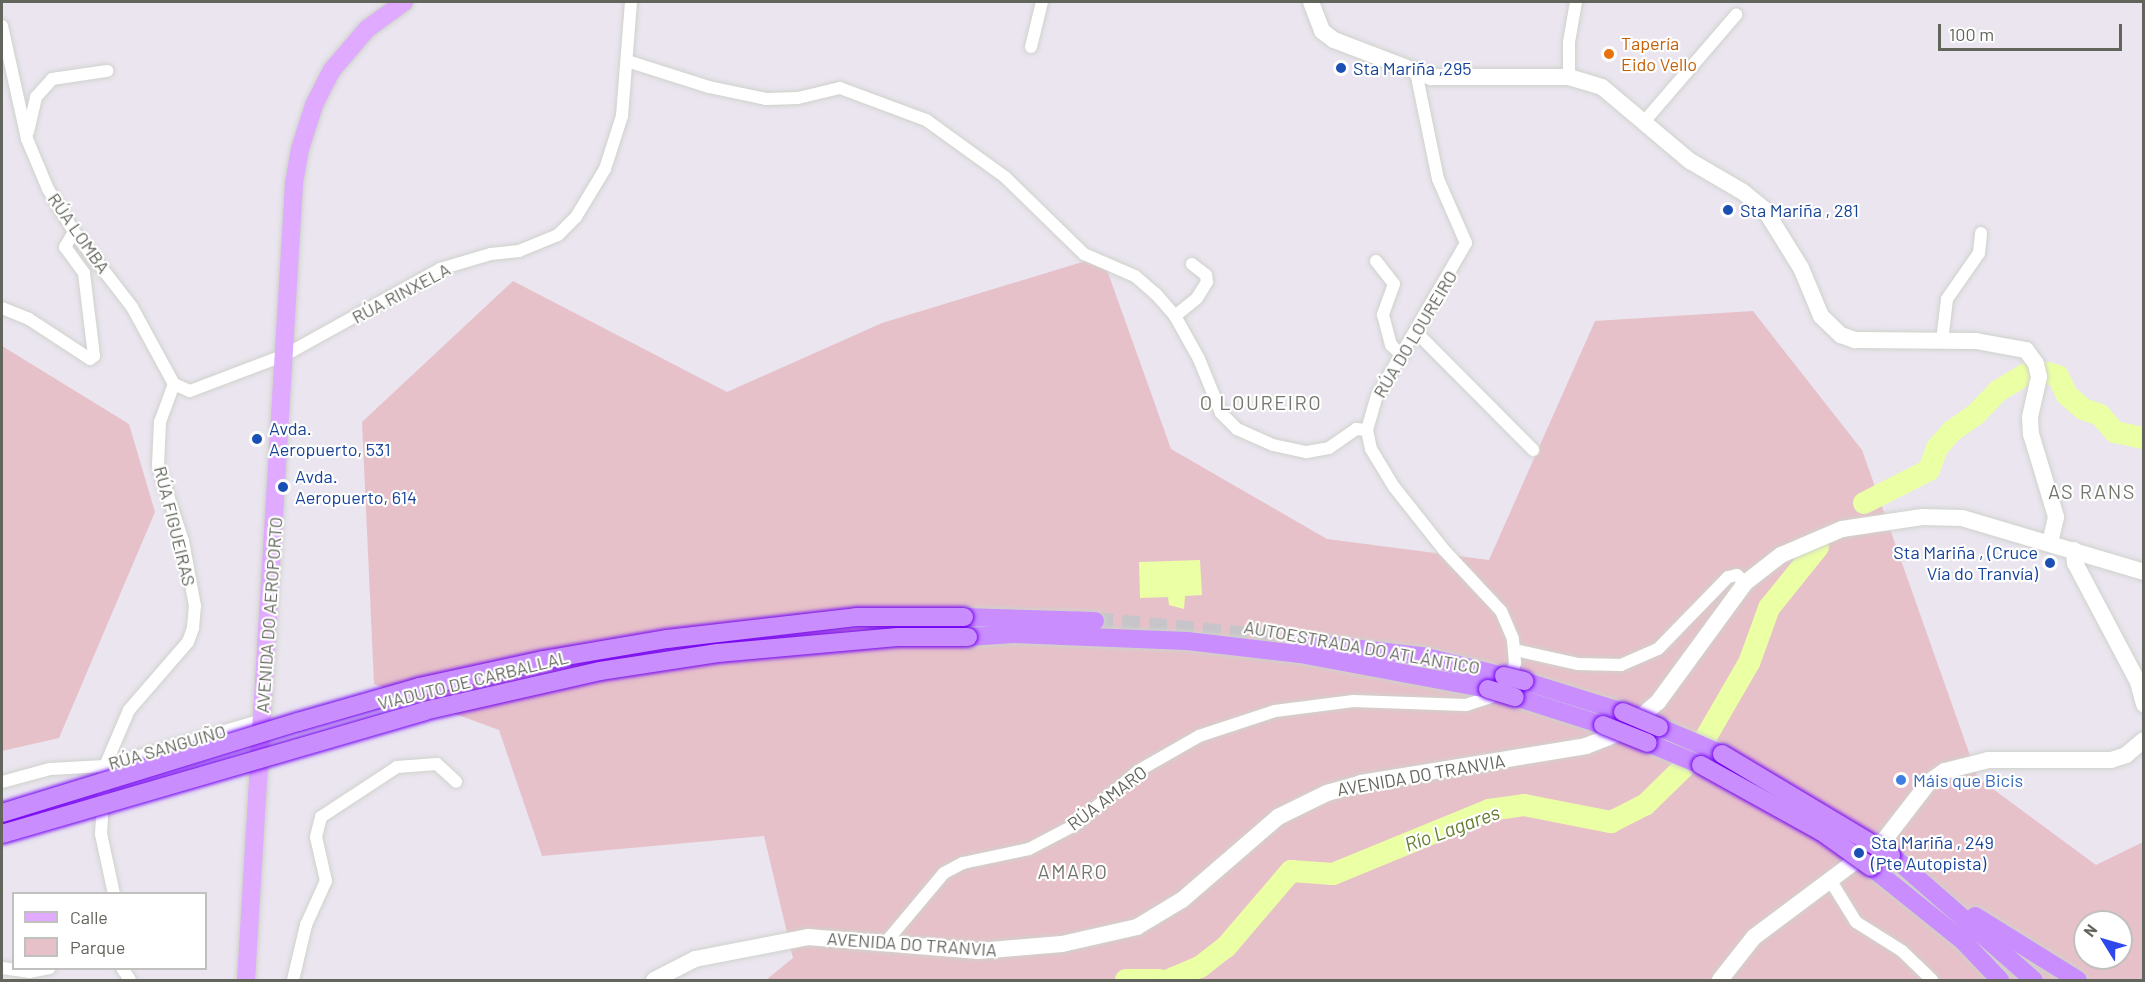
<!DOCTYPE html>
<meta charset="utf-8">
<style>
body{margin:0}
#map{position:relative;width:2145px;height:982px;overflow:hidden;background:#eae5ef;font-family:Barlow,sans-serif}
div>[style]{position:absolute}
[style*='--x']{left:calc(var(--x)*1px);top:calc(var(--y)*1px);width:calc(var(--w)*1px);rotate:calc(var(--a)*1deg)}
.green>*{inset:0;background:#e7c1c9}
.water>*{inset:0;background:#ebffa5}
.river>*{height:22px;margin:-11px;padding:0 11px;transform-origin:11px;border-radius:11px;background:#ebffa5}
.motorway-tunnel>*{height:18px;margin-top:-9px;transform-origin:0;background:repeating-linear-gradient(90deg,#c8c5ca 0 18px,transparent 0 27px)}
.roads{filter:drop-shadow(0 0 2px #cfd2cb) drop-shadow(0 0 2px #cfd2cb)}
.minor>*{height:12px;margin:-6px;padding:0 6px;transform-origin:6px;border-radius:6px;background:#fff}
.secondary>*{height:16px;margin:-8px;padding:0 8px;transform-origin:8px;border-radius:8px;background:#fff}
.primary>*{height:18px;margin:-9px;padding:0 9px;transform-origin:9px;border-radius:9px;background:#dfaaff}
.motorway>*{height:18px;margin:-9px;padding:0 9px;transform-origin:9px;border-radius:9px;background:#c98dfe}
.bridges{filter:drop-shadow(0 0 2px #7300f4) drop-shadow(0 0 2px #7300f4)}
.motorway-bridge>*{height:18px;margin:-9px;padding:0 9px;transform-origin:9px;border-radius:9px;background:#c98dfe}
.dots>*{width:16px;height:16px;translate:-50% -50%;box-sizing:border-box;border:3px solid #fff;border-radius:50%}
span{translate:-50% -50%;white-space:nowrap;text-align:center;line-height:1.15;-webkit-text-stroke:4.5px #fff;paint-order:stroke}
.food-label{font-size:18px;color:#c56008}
.left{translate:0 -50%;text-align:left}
.transit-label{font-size:18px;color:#164399}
.right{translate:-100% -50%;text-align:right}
.street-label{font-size:18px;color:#62655c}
.shop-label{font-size:18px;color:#366cbe}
.neighbourhood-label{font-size:20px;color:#74776d;letter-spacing:1.5px}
.water-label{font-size:20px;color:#667d30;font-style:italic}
.frame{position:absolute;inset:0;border:3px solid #62655c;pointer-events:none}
.legend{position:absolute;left:12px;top:892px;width:195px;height:78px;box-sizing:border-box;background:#fff;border:2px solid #c0c1be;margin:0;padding:8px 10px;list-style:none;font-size:18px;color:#62655c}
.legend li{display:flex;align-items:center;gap:12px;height:30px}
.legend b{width:30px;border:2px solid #c0c1be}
.north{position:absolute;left:2073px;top:910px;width:60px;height:60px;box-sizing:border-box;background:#fff;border:2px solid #c0c1be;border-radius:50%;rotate:307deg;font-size:16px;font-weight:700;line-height:24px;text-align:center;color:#62655c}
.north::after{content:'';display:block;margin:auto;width:21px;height:27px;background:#2f48eb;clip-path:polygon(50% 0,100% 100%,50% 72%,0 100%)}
.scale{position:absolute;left:1938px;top:24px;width:184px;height:27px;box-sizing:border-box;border:3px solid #62655c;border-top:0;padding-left:8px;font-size:18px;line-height:21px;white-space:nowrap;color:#62655c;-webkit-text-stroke:4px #fff;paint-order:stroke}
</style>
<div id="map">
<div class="green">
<div style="clip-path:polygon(evenodd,1102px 256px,1171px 449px,1327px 539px,1489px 560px,1595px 321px,1753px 311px,1862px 450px,1978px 778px,2096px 865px,2143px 842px,2143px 980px,766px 980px,793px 958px,764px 836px,542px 856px,499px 730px,374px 684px,362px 422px,513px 281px,727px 392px,882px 323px,1102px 256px,2085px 922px,2121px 922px,2121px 958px,2085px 958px,2085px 922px)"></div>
<div style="clip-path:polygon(2px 346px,129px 424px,155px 512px,59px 738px,2px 751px)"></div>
</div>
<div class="water">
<div style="clip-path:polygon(1200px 560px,1202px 595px,1185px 596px,1184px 609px,1169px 605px,1168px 597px,1140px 598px,1139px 562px)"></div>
</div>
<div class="river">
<div style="--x:2047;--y:373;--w:11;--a:15"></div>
<div style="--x:2058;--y:376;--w:21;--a:65"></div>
<div style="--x:2067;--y:395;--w:21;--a:41"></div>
<div style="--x:2083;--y:409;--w:18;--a:19"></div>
<div style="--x:2100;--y:415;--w:23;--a:49"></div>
<div style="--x:2115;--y:432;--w:30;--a:12"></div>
<div style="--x:1864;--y:503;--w:73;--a:-26.9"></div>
<div style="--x:1929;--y:470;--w:23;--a:-70"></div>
<div style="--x:1937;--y:448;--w:23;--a:-49"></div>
<div style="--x:1952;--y:431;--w:29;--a:-35"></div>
<div style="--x:1976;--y:414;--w:32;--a:-46"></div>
<div style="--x:1998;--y:391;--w:33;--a:-31"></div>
<div style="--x:1126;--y:980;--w:33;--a:0"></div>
<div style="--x:1169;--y:980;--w:34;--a:-23"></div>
<div style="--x:1200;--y:967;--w:33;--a:-38"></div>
<div style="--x:1226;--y:947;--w:100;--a:-49.5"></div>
<div style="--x:1291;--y:871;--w:42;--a:4.1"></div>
<div style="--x:1333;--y:874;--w:169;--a:-22.3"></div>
<div style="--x:1489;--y:810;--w:35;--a:-8"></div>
<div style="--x:1524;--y:805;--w:89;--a:11.1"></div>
<div style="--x:1611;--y:822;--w:38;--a:-27"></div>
<div style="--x:1645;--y:805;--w:70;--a:-44.4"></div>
<div style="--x:1695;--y:756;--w:108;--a:-59.9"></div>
<div style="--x:1749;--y:663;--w:59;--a:-70"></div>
<div style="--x:1769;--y:608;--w:78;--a:-51.2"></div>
</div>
<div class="motorway-tunnel">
<div style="--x:1095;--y:621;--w:183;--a:5.6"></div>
</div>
<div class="roads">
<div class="minor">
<div style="--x:2;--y:26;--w:116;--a:77.5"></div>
<div style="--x:27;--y:139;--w:54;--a:67.2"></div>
<div style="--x:48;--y:189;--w:50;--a:58.8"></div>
<div style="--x:74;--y:232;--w:95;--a:52.3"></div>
<div style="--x:132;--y:307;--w:88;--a:61.4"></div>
<div style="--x:174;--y:384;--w:17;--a:24"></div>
<div style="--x:190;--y:391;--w:102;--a:-20.8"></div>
<div style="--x:285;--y:355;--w:177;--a:-29"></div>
<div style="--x:440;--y:269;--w:53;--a:-16.4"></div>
<div style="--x:491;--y:254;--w:28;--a:-6"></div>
<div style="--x:519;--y:251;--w:42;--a:-22.3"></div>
<div style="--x:558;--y:235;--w:25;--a:-45"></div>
<div style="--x:576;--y:217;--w:56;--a:-58.9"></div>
<div style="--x:605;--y:169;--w:56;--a:-72.2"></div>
<div style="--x:622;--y:116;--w:114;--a:-85.5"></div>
<div style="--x:1031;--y:47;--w:46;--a:-76.3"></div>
<div style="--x:627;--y:61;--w:86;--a:17.6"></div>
<div style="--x:709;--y:87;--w:58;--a:11.9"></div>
<div style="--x:766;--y:99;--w:32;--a:-2"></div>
<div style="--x:798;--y:98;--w:43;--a:-13.4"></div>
<div style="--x:840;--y:88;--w:92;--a:20.4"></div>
<div style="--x:926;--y:120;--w:97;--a:35.8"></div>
<div style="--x:1005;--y:177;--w:110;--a:44.3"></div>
<div style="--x:1084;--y:254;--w:56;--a:23.3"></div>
<div style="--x:1135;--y:276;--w:28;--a:41"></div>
<div style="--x:1156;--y:294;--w:29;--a:49"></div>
<div style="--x:1175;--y:316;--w:49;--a:60.8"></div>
<div style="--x:1199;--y:359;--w:58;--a:67.8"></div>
<div style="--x:1221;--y:413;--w:23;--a:45"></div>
<div style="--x:1237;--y:429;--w:39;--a:24"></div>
<div style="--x:1273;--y:445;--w:35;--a:12"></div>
<div style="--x:1307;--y:452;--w:22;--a:-10"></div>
<div style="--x:1329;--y:448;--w:33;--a:-35"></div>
<div style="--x:1356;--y:429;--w:11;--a:5"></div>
<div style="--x:1569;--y:77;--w:35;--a:-90"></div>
<div style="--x:1569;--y:42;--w:41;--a:-80.1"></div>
<div style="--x:1643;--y:123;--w:143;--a:-49.3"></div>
<div style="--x:28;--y:132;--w:36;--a:-77"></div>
<div style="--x:36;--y:97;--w:24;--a:-48"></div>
<div style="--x:52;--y:79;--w:56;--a:-8.3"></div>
<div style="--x:1376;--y:261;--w:29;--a:52"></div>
<div style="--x:1394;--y:284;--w:33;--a:110"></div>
<div style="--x:1383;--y:315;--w:31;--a:75"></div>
<div style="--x:1391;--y:345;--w:16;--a:43"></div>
<div style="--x:2;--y:308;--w:29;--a:22"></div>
<div style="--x:29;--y:319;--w:73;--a:33.3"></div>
<div style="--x:90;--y:359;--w:5;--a:-37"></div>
<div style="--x:94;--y:356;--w:84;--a:-96.9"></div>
<div style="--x:84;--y:273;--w:32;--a:-126"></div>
<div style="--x:65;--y:247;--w:17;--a:-59"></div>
<div style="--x:1175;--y:316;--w:28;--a:-39"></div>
<div style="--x:1197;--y:298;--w:19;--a:-58"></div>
<div style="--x:1207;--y:282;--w:7;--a:-98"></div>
<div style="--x:1206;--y:275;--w:18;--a:-142"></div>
<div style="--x:1417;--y:333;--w:165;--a:45.2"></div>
<div style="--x:1942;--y:341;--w:42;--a:-83.2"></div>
<div style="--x:1947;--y:299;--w:56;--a:-55.2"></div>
<div style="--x:1979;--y:253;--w:20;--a:-84"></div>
<div style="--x:1515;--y:650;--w:65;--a:12.5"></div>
<div style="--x:1578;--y:664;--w:43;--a:1.3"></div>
<div style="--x:1621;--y:665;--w:40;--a:-23.4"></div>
<div style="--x:1658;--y:649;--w:100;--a:-45.8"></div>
<div style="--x:1728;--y:577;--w:9;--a:-13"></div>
<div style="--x:1737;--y:575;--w:11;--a:45"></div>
<div style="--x:2;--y:782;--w:50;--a:-15.2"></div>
<div style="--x:50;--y:769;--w:55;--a:-3.1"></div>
<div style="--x:105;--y:766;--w:164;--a:-16.3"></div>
<div style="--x:1832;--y:883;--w:46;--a:58.4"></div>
<div style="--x:1856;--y:922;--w:54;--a:32.2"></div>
<div style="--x:1902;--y:951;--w:42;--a:44"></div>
<div style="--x:114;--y:894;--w:61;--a:-102.2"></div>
<div style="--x:101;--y:834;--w:68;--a:-86.6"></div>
<div style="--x:105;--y:766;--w:61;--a:-66.8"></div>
<div style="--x:129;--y:710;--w:90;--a:-49.1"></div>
<div style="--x:188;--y:642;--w:15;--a:-70"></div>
<div style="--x:193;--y:628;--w:22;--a:-85"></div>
<div style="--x:195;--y:606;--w:66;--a:-100.5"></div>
<div style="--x:183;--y:541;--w:80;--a:-108.2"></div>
<div style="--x:158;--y:465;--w:43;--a:-87.3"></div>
<div style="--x:160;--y:422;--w:40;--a:-69.8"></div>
<div style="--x:886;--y:942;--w:90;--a:-50"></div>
<div style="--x:944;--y:873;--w:21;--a:-28"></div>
<div style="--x:963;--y:863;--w:67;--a:-12"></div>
<div style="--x:1029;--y:849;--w:52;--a:-27.6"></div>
<div style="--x:1075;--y:825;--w:83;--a:-40.6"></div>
<div style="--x:1138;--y:771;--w:70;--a:-29.8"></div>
<div style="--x:1199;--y:736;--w:80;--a:-18.2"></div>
<div style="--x:1275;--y:711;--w:79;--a:-7.3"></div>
<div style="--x:1353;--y:701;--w:113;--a:2"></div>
<div style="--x:1466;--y:705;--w:26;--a:-18"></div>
<div style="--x:1491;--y:697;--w:29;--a:-46"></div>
<div style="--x:1511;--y:676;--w:14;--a:-73"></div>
<div style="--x:1515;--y:663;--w:24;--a:-95"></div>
<div style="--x:1513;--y:639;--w:30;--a:-113"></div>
<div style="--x:1501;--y:611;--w:83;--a:-133.1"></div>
<div style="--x:1444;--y:550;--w:80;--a:-128.4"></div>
<div style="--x:1394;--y:487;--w:44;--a:-121.2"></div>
<div style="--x:1371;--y:449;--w:19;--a:-102"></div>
<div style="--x:1367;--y:430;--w:35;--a:-74"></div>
<div style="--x:1377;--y:396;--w:177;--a:-59.8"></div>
<div style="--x:1466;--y:243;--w:70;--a:-113.6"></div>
<div style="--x:1438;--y:179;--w:109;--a:-101.6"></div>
<div style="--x:2;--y:968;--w:27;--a:8"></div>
<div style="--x:29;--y:972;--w:21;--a:-11"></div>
<div style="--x:122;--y:968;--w:14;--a:56"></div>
<div style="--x:293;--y:980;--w:57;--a:-76.7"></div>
<div style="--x:306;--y:925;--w:48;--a:-65.6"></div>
<div style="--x:326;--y:881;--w:45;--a:-102.8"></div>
<div style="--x:316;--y:837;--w:21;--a:-76"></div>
<div style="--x:321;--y:817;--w:91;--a:-33.3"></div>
<div style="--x:397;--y:767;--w:40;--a:-4.3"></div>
<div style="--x:437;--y:764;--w:26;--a:43"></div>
</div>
<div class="secondary">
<div style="--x:1311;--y:2;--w:31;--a:69"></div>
<div style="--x:1322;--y:31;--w:15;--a:37"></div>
<div style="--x:1334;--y:40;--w:104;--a:20.9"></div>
<div style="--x:1431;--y:77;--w:138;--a:0"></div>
<div style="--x:1569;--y:77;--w:34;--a:17"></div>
<div style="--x:1602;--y:87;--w:115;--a:40.1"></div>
<div style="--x:1690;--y:161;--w:61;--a:30.3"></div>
<div style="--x:1743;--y:192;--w:28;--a:39"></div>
<div style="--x:1765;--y:210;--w:68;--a:58.2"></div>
<div style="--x:1801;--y:268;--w:52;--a:67.4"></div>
<div style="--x:1821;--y:316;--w:28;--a:44"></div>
<div style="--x:1841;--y:335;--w:15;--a:20"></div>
<div style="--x:1855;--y:340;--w:121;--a:0.5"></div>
<div style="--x:1976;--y:341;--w:51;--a:10.2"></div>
<div style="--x:2026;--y:350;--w:17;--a:54"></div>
<div style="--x:2036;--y:364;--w:13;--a:77"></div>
<div style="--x:2039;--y:377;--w:41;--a:102.7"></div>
<div style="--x:2030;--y:417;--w:17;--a:87"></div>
<div style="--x:2031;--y:434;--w:87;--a:73.2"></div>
<div style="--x:2056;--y:517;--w:26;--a:103"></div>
<div style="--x:2074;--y:550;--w:13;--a:86"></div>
<div style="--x:2075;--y:563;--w:135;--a:62.1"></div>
<div style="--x:2138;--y:682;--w:23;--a:75"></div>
<div style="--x:654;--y:980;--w:46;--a:-27.1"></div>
<div style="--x:695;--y:959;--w:115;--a:-11"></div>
<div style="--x:808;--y:937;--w:171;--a:4.7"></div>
<div style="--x:978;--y:951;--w:84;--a:-4.8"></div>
<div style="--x:1062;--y:944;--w:77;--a:-12.8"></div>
<div style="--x:1137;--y:927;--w:52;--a:-31"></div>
<div style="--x:1182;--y:900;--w:127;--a:-40.8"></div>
<div style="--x:1278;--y:817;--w:55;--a:-26.1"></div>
<div style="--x:1327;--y:793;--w:35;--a:-16"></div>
<div style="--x:1361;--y:783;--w:228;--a:-9.3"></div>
<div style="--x:1586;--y:746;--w:41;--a:-21.5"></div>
<div style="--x:1624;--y:731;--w:45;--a:-40.5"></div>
<div style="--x:1658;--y:702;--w:147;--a:-53.8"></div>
<div style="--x:1745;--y:583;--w:46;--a:-37.9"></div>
<div style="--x:1781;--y:555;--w:66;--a:-23.1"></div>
<div style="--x:1842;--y:529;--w:81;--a:-8.5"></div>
<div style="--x:1922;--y:517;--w:40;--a:1.4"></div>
<div style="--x:1962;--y:518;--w:190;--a:16.5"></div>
<div style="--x:1720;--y:980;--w:55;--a:-51.7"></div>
<div style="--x:1754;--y:937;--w:164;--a:-36.8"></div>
<div style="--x:1885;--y:839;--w:72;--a:-52.3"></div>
<div style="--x:1929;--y:782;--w:19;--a:-35"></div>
<div style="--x:1945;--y:771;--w:44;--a:-14.3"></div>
<div style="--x:1988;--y:760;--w:123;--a:0"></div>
<div style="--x:2111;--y:760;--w:16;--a:-18"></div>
<div style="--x:2126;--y:755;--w:23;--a:-40"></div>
</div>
<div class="primary">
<div style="--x:246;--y:980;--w:798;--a:-86.55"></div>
<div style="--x:294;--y:183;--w:35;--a:-80"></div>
<div style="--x:300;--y:149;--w:46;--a:-72.3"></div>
<div style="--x:314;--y:105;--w:39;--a:-63"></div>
<div style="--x:332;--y:70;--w:54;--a:-49.5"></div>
<div style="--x:367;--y:29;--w:46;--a:-36.1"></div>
</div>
<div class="motorway">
<div style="--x:964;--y:617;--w:131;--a:1.7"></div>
<div style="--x:968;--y:637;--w:46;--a:-3.7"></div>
<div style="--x:1014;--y:634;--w:173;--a:2.3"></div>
<div style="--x:1187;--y:641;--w:114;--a:6.6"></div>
<div style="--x:1300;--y:654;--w:191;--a:10.5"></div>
<div style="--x:1302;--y:642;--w:121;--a:6.7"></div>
<div style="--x:1422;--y:656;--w:84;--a:13.7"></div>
<div style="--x:1524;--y:681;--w:104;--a:17.4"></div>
<div style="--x:1515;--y:697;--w:92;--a:17.7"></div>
<div style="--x:1659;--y:727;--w:69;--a:23.2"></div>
<div style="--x:1648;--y:743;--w:57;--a:22.5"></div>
<div style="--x:1891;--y:855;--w:190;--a:41.2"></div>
<div style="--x:1871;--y:867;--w:118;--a:38.8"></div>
<div style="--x:1963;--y:941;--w:54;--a:46.5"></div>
<div style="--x:1975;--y:916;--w:121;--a:31.9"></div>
</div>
</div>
<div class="bridges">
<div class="motorway-bridge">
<div style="--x:1504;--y:676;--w:21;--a:14"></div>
<div style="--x:1488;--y:689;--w:28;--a:17"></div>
<div style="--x:1623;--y:712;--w:39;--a:23"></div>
<div style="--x:1603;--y:725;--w:48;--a:21.8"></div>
<div style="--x:1722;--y:754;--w:197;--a:30.9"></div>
<div style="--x:1701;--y:765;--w:138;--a:29"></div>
<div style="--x:1822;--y:832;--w:60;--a:35.5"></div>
<div style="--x:2;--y:813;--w:310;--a:-17.1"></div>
<div style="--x:298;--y:722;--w:126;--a:-16.1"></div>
<div style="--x:419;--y:687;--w:127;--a:-12.3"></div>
<div style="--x:543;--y:660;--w:126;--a:-9.6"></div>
<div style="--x:667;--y:639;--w:190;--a:-6.6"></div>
<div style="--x:856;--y:617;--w:108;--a:0"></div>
<div style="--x:2;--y:834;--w:440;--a:-16.2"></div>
<div style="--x:424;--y:711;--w:180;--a:-12.8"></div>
<div style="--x:600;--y:671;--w:119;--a:-8.7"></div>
<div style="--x:718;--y:653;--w:180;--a:-5.1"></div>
<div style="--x:897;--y:637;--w:71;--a:0"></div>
</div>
</div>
<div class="dots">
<div style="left:1609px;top:54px;background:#e8710a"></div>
<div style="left:1341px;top:68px;background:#1a4fb4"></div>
<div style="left:1728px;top:210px;background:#1a4fb4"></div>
<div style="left:257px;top:439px;background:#1a4fb4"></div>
<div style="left:283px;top:487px;background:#1a4fb4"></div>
<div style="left:2050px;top:563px;background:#1a4fb4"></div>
<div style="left:1901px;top:780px;background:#3f7fe0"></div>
<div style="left:1859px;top:853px;background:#1a4fb4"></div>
</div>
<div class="food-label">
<span class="left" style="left:1621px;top:54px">Tapería<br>Eido Vello</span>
</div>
<div class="transit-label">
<span class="left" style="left:1353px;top:68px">Sta Mariña ,295</span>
<span class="left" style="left:1740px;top:210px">Sta Mariña , 281</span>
<span class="left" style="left:269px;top:439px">Avda.<br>Aeropuerto, 531</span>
<span class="left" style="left:295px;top:487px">Avda.<br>Aeropuerto, 614</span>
<span class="right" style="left:2038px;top:563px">Sta Mariña , (Cruce<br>Vía do Tranvía)</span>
<span class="left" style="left:1871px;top:853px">Sta Mariña , 249<br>(Pte Autopista)</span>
</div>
<div class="street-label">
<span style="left:79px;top:233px;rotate:55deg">RÚA LOMBA</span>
<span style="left:401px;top:293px;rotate:-28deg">RÚA RINXELA</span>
<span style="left:1415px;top:334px;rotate:-59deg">RÚA DO LOUREIRO</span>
<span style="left:175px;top:526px;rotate:76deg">RÚA FIGUEIRAS</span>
<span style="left:269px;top:615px;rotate:-86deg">AVENIDA DO AEROPORTO</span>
<span style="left:1362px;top:647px;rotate:10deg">AUTOESTRADA DO ATLÁNTICO</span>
<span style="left:473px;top:680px;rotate:-14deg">VIADUTO DE CARBALLAL</span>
<span style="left:167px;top:747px;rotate:-16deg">RÚA SANGUIÑO</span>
<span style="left:1421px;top:775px;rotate:-10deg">AVENIDA DO TRANVIA</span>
<span style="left:1107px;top:798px;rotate:-37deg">RÚA AMARO</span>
<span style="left:912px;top:944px;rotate:4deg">AVENIDA DO TRANVIA</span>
</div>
<div class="shop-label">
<span class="left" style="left:1913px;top:780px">Máis que Bicis</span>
</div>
<div class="neighbourhood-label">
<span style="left:1261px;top:402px">O LOUREIRO</span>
<span style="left:2092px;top:491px">AS RANS</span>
<span style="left:1073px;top:871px">AMARO</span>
</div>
<div class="water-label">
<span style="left:1452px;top:828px;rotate:-20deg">Río Lagares</span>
</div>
<div class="frame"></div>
<ul class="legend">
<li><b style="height:8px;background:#dfaaff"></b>Calle</li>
<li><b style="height:16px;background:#e7c1c9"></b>Parque</li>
</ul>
<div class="north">N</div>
<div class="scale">100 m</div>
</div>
